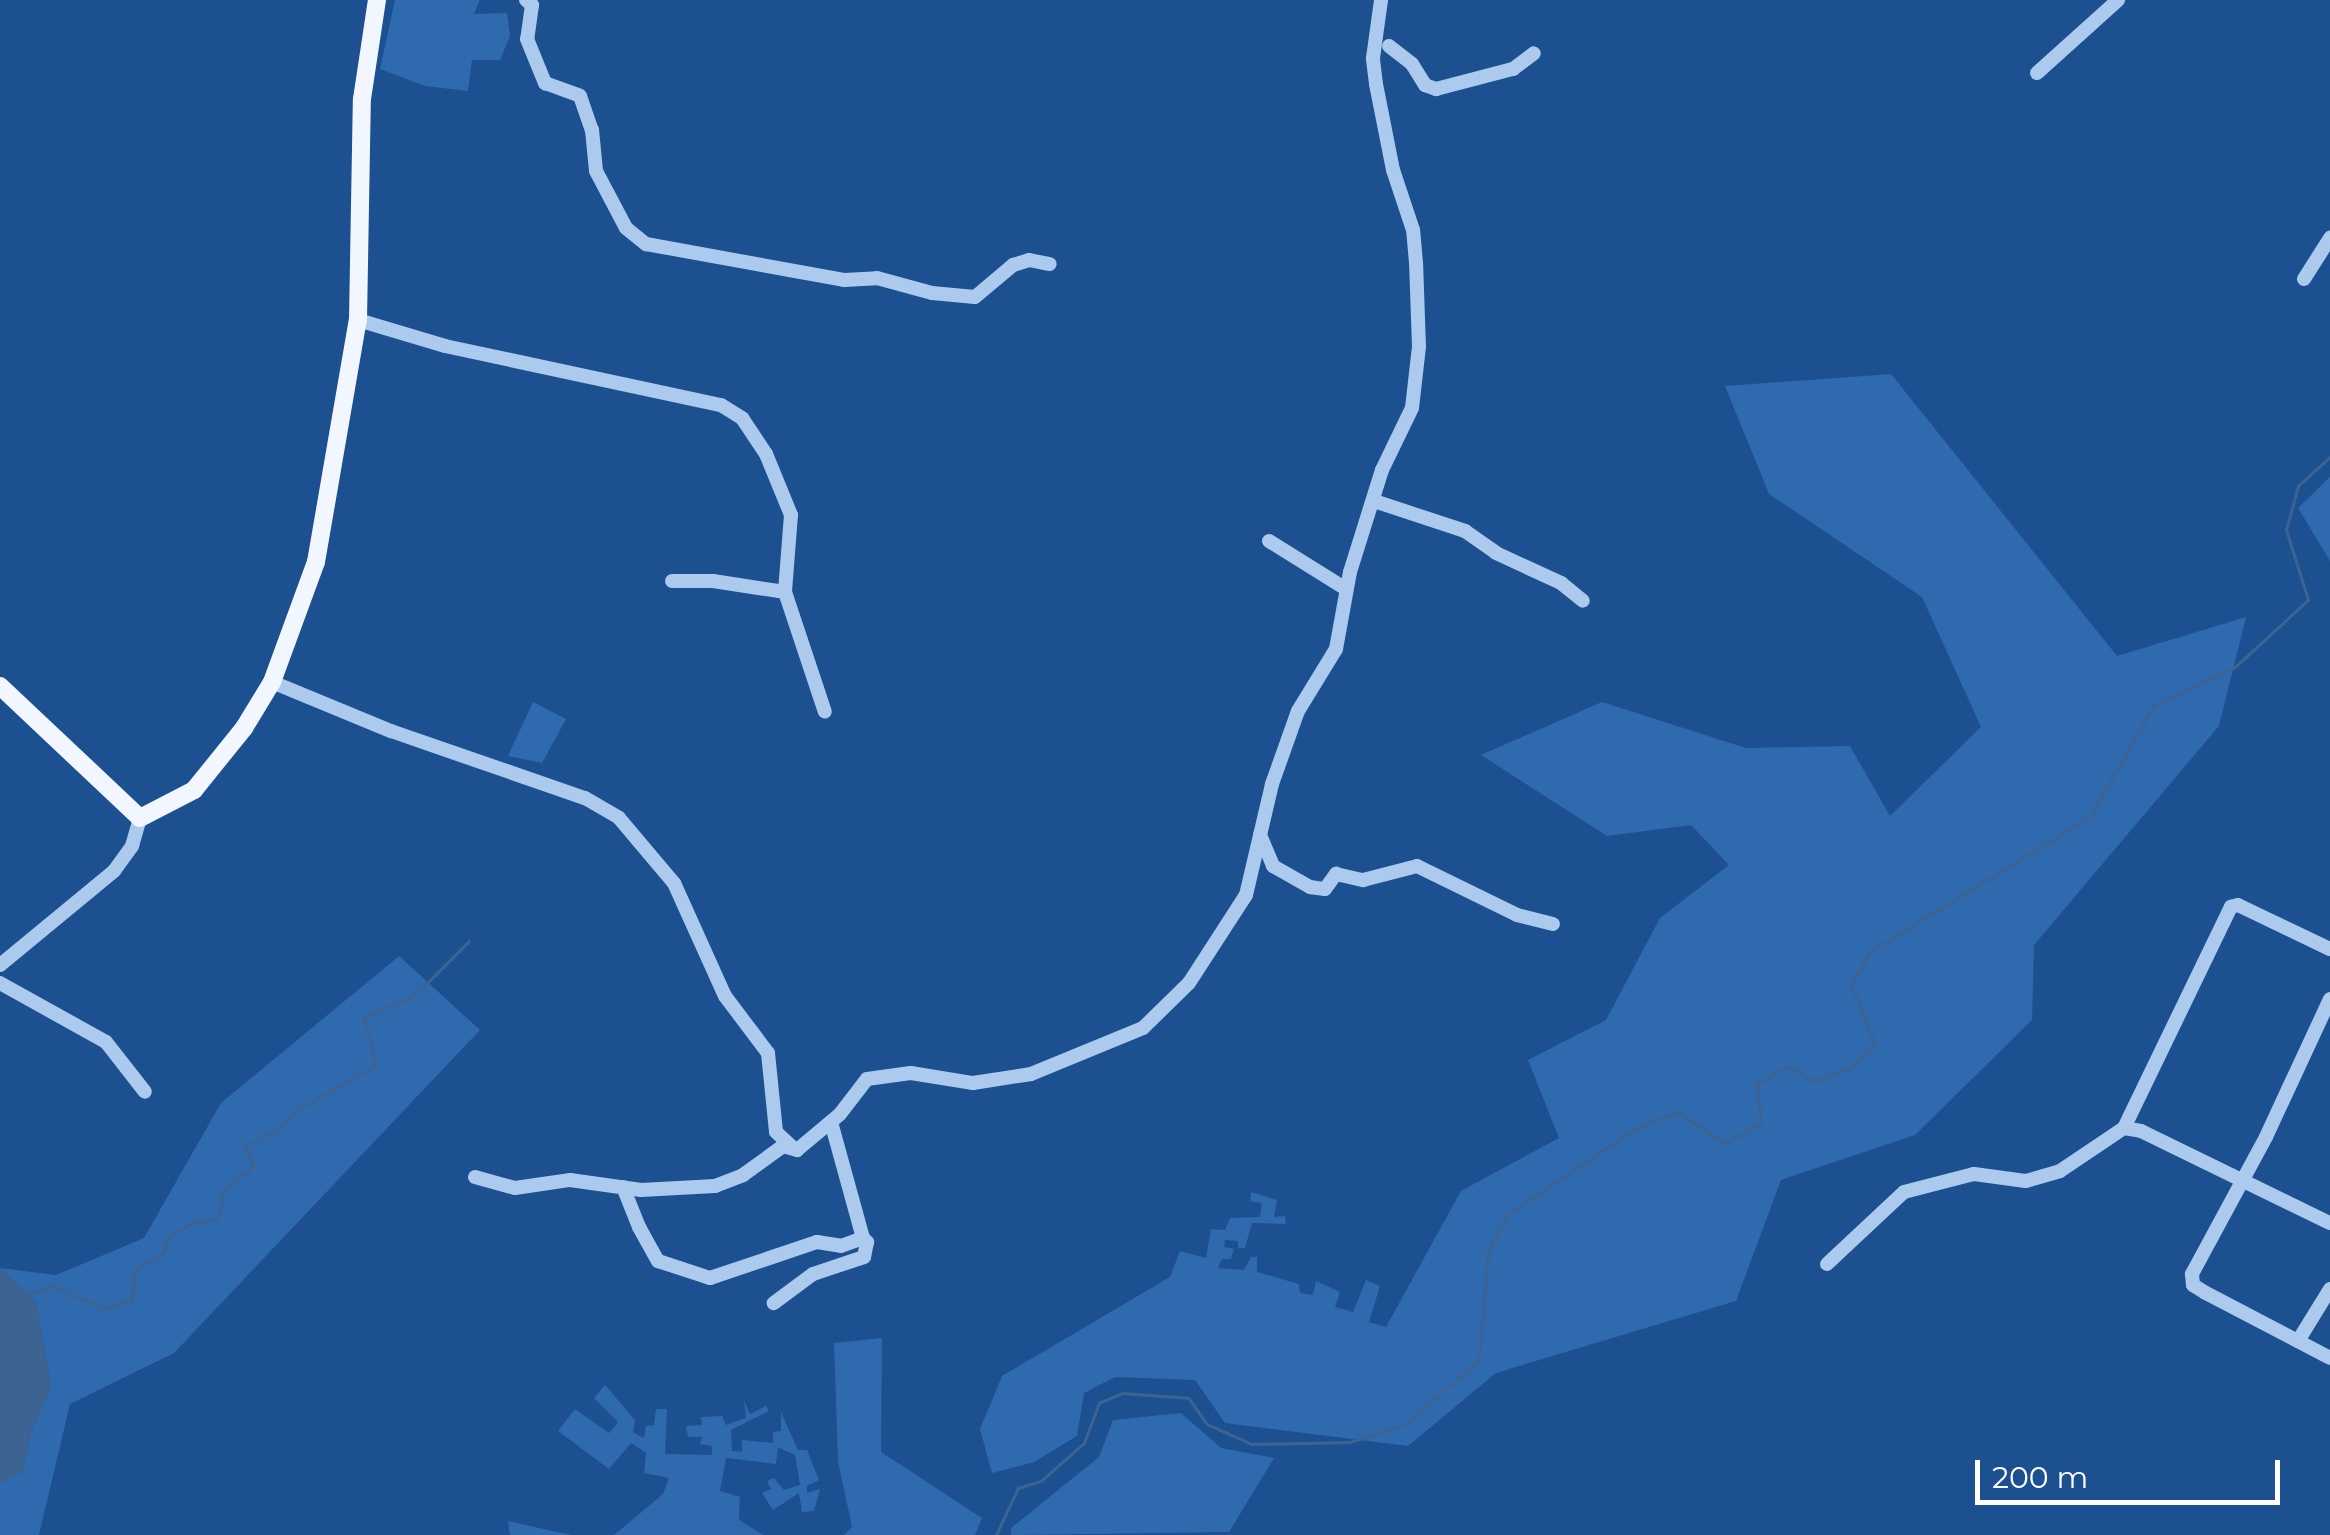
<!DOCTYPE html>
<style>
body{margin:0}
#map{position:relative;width:2330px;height:1535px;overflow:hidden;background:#1c5091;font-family:Montserrat,sans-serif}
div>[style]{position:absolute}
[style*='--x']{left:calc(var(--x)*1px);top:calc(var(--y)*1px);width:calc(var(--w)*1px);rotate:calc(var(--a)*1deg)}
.green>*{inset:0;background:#2f6aaf}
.water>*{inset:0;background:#3d6392}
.stream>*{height:2.5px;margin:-1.25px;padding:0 1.25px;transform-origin:1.25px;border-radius:1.25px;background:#3d6392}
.minor>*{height:14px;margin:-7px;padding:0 7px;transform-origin:7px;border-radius:7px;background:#abcaee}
.major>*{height:18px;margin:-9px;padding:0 9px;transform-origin:9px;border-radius:9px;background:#f2f7ff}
span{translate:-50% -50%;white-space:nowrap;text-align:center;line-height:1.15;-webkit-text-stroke:9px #1c5091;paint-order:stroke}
.scale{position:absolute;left:1975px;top:1460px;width:305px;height:45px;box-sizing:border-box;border:5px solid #fff;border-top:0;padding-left:12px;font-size:30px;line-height:35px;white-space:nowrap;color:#fff;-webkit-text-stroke:8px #1c5091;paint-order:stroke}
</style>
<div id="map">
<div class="green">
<div style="clip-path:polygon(395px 0,480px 0,474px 14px,507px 13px,510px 36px,500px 60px,472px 60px,468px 91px,425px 86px,380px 69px)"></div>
<div style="clip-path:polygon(1891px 374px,2117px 656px,2246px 617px,2219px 726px,2034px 945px,2032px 1020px,1915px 1135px,1781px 1180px,1736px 1301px,1496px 1373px,1408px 1446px,1225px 1423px,1195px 1380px,1115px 1377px,1084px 1393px,1077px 1436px,1034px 1462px,992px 1473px,980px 1429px,1002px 1376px,1170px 1277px,1180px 1251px,1206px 1258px,1211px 1229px,1225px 1230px,1230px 1218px,1260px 1217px,1262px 1203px,1250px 1201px,1251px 1192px,1277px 1200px,1274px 1217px,1285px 1216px,1286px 1224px,1252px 1223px,1245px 1248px,1238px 1248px,1238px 1241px,1225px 1240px,1224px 1247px,1234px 1249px,1231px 1259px,1222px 1259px,1218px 1268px,1244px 1270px,1251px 1257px,1257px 1257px,1257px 1272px,1299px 1284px,1300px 1293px,1313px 1295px,1316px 1281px,1340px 1292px,1335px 1307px,1353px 1312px,1366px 1280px,1380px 1286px,1369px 1322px,1386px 1327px,1461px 1191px,1559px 1138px,1528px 1060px,1606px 1020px,1660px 918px,1729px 865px,1691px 825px,1607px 836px,1481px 755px,1602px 702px,1746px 748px,1850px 746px,1890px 816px,1981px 727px,1922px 597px,1769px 494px,1725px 386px)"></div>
<div style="clip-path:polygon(2330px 477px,2330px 561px,2298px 508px)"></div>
<div style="clip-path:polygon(533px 702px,566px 719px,542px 763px,508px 756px)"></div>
<div style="clip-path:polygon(399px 956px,480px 1030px,174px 1353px,70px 1404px,39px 1535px,0 1535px,0 1483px,22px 1472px,30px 1435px,51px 1386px,36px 1303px,0 1268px,56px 1275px,144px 1238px,221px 1103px)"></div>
<div style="clip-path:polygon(882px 1338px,881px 1452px,982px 1518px,975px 1535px,844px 1535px,852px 1527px,838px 1461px,834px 1343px)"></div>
<div style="clip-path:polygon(605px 1385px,635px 1420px,633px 1432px,644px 1438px,646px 1426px,654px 1425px,656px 1409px,667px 1409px,665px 1454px,712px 1455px,712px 1446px,700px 1444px,702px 1437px,688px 1437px,686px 1426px,702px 1425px,701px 1417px,722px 1416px,726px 1425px,746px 1418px,744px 1401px,750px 1414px,766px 1406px,769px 1411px,731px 1430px,732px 1451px,742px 1452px,742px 1440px,773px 1443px,773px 1432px,781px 1431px,781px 1412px,798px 1450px,807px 1450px,819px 1480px,807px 1486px,807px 1493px,820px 1489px,814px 1511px,802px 1512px,799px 1493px,773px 1510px,762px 1493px,771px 1489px,767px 1481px,774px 1478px,784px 1490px,800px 1485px,795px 1455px,778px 1447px,776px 1464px,726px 1458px,720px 1491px,740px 1497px,739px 1520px,763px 1535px,614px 1535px,663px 1494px,669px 1478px,644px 1473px,646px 1453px,631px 1443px,609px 1469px,558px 1431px,575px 1409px,609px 1433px,618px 1422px,594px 1398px)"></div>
<div style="clip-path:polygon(1181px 1413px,1221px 1448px,1274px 1458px,1229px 1532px,1011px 1535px,1011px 1528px,1099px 1457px,1113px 1420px)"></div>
<div style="clip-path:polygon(508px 1521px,571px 1535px,510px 1535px)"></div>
</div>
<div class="water">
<div style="clip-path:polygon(0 1268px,36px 1303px,51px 1386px,30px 1435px,22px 1473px,0 1483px)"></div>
</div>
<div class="stream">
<div style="--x:26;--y:1295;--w:28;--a:-19"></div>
<div style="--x:52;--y:1286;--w:59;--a:23.1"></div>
<div style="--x:106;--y:1309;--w:28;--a:-21"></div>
<div style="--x:132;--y:1299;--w:30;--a:-84"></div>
<div style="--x:135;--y:1269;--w:32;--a:-28"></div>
<div style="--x:163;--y:1254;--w:17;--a:-73"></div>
<div style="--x:168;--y:1238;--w:31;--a:-32"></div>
<div style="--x:194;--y:1222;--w:22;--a:-5"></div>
<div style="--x:216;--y:1220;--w:14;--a:-65"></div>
<div style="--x:222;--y:1207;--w:11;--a:-100"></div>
<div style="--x:220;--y:1196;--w:45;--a:-42.3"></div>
<div style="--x:253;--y:1166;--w:21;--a:-113"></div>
<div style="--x:245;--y:1147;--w:42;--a:-28.4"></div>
<div style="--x:282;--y:1127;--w:17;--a:-54"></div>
<div style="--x:292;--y:1113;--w:97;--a:-29.7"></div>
<div style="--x:376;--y:1065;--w:49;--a:-104.3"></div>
<div style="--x:364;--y:1018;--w:56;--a:-24.3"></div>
<div style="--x:415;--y:995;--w:76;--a:-45"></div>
<div style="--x:996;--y:1535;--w:52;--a:-64.9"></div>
<div style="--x:1018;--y:1488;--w:24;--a:-17"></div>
<div style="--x:1041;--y:1481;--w:57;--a:-41.5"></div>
<div style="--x:1084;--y:1443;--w:43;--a:-69.4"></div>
<div style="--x:1099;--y:1403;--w:26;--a:-23"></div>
<div style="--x:1123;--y:1393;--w:66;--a:4.3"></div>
<div style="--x:1189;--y:1398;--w:32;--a:55"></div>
<div style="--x:1207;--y:1424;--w:49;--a:24"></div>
<div style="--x:1252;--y:1444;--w:98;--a:-1.2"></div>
<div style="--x:1350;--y:1442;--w:63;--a:-18.4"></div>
<div style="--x:1410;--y:1422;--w:93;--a:-42.4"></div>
<div style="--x:1479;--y:1359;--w:107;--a:-85.2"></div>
<div style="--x:1488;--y:1252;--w:43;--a:-62.2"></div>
<div style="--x:1508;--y:1214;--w:156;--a:-33.8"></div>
<div style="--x:1638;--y:1127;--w:43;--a:-20.6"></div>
<div style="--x:1678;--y:1112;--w:57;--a:34.2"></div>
<div style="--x:1725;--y:1144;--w:42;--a:-31.4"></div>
<div style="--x:1761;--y:1122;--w:38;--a:-97"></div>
<div style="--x:1756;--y:1084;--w:38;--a:-29"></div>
<div style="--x:1789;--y:1066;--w:30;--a:30"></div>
<div style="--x:1815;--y:1081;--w:37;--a:-20"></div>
<div style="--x:1850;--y:1068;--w:35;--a:-46"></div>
<div style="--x:1874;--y:1043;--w:63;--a:-111.3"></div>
<div style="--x:1851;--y:984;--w:39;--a:-59"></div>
<div style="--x:1871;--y:951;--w:257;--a:-31.5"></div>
<div style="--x:2090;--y:817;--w:129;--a:-60.3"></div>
<div style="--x:2154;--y:705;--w:88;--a:-24.8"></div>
<div style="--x:2234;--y:668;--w:100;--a:-42.6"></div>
<div style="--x:2308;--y:600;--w:73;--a:-107.4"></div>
<div style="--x:2286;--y:530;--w:46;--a:-74.7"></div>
<div style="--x:2298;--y:486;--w:43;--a:-42.2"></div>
</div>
<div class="minor">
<div style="--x:526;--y:0;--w:8;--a:40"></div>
<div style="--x:532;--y:5;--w:34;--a:98"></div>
<div style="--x:527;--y:39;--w:48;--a:67.8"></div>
<div style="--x:545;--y:83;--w:37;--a:20"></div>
<div style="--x:580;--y:96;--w:36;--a:71"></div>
<div style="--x:592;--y:130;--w:41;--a:84.4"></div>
<div style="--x:596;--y:171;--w:64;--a:62.2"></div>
<div style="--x:626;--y:228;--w:26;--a:39"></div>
<div style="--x:646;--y:244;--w:201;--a:10.3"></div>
<div style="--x:844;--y:280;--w:33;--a:-3"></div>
<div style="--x:877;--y:278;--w:57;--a:15.3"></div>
<div style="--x:932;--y:293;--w:43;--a:5.3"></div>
<div style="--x:975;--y:297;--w:50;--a:-40.1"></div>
<div style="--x:1013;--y:265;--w:17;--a:-17"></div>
<div style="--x:1029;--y:260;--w:21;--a:11"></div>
<div style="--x:1389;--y:46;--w:29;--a:38"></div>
<div style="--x:1412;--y:64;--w:25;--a:58"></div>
<div style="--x:1425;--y:85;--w:12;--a:20"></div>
<div style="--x:1436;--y:89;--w:80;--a:-14.6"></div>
<div style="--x:1513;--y:69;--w:26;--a:-37"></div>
<div style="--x:2037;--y:73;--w:109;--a:-42"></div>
<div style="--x:2304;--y:279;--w:49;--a:-57.6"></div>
<div style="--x:358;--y:320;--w:91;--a:16.6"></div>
<div style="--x:445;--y:346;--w:282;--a:12.1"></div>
<div style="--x:721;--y:405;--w:25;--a:32"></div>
<div style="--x:742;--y:418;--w:43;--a:56.3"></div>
<div style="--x:766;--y:454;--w:66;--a:67.7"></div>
<div style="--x:791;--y:515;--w:77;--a:94.5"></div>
<div style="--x:785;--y:592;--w:126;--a:71.6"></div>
<div style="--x:1374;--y:501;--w:96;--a:18.2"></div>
<div style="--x:1465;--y:531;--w:38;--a:35"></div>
<div style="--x:1496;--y:553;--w:72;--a:24.8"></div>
<div style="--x:1561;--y:583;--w:28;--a:39"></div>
<div style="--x:1269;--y:541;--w:91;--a:31.9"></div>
<div style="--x:672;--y:581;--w:41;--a:0"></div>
<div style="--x:713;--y:581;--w:73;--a:8.7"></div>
<div style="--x:272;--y:682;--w:129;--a:22.4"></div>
<div style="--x:391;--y:731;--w:205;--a:19.1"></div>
<div style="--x:585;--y:798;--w:39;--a:30"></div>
<div style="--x:619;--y:818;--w:85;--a:49.8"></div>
<div style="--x:674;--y:883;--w:124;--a:65.7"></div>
<div style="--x:725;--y:996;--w:71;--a:53"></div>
<div style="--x:768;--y:1053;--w:79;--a:84.2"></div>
<div style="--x:776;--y:1132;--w:23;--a:43"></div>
<div style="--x:1260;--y:835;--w:34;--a:67"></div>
<div style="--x:1273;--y:866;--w:43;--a:29.6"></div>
<div style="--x:1310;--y:887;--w:15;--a:8"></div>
<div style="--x:1325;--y:889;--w:19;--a:-54"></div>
<div style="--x:1336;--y:874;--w:28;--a:13"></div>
<div style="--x:1363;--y:880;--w:56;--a:-14.5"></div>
<div style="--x:1417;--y:866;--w:111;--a:26.1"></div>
<div style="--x:1517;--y:915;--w:37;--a:14"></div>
<div style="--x:0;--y:965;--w:148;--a:-39.5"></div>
<div style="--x:114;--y:871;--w:31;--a:-54"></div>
<div style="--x:132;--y:846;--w:29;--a:-74"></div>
<div style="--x:0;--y:983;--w:121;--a:29.1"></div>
<div style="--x:106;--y:1042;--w:63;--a:52"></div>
<div style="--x:2330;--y:999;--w:152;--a:114.9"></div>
<div style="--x:2266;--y:1137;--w:156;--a:118.4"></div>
<div style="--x:2192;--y:1274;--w:11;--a:85"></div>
<div style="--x:2193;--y:1285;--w:13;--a:32"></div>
<div style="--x:2204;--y:1292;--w:142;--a:27.6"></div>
<div style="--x:831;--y:1122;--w:120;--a:74.6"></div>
<div style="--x:2124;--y:1128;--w:17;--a:10"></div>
<div style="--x:2141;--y:1131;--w:210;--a:26"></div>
<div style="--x:475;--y:1177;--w:41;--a:15.4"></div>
<div style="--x:515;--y:1188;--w:56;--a:-8.3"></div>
<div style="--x:570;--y:1180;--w:72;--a:8"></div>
<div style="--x:641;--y:1190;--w:74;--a:-3.1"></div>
<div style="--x:715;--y:1186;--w:30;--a:-21"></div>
<div style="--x:743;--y:1175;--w:49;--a:-35.9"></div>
<div style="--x:783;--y:1146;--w:15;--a:16"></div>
<div style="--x:797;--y:1150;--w:56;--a:-39.9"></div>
<div style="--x:840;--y:1114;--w:44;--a:-52.4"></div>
<div style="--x:867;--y:1079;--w:44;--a:-7.8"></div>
<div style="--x:911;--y:1073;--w:63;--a:9.2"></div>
<div style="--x:973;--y:1083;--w:59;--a:-8.8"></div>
<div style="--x:1031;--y:1074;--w:121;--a:-22.3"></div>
<div style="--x:1143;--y:1028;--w:64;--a:-44.4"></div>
<div style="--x:1189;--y:983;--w:105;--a:-57.1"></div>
<div style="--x:1246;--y:895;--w:114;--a:-76.8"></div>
<div style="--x:1272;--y:784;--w:77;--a:-70.4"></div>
<div style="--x:1298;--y:711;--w:73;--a:-58.5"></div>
<div style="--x:1336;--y:649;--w:78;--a:-79.7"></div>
<div style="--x:1350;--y:572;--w:107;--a:-72.6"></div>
<div style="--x:1382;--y:470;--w:69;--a:-64.2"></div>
<div style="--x:1412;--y:408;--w:61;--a:-83.5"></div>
<div style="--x:1419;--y:347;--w:84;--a:-92"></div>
<div style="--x:1416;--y:263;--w:33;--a:-95"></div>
<div style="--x:1413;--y:230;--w:63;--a:-108.4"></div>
<div style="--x:1393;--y:170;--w:88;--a:-101.2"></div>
<div style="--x:1376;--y:84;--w:26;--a:-97"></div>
<div style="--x:1373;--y:58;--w:59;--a:-82.1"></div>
<div style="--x:623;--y:1187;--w:43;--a:68.2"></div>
<div style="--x:639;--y:1227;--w:39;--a:61"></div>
<div style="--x:658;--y:1261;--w:55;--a:18.1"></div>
<div style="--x:710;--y:1278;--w:113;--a:-18.6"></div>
<div style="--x:817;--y:1242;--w:24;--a:9"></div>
<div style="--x:841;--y:1246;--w:23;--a:-20"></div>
<div style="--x:863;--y:1238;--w:6;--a:45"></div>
<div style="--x:867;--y:1242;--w:15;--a:101"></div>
<div style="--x:864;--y:1257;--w:54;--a:161.6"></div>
<div style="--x:813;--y:1274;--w:49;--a:143.4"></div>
<div style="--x:1827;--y:1264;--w:105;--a:-43.1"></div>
<div style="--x:1904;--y:1192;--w:72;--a:-14.4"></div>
<div style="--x:1974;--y:1174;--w:52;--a:7.7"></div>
<div style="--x:2026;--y:1181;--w:35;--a:-16"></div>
<div style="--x:2060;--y:1171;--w:77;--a:-33.9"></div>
<div style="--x:2124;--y:1128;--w:246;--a:-64.2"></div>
<div style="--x:2231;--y:907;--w:7;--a:-16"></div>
<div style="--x:2238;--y:905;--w:102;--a:25.6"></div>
<div style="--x:2298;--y:1341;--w:61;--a:-58.4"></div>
</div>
<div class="major">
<div style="--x:0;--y:686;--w:192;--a:43.3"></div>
<div style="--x:140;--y:818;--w:61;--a:-27.4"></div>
<div style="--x:194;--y:790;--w:80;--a:-51.1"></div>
<div style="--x:244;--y:728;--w:54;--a:-58.7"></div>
<div style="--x:272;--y:682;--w:128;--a:-69.9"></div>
<div style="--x:316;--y:562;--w:246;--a:-80.2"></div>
<div style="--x:358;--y:320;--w:221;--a:-89"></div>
<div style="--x:362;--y:99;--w:100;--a:-81.4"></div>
</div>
<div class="scale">200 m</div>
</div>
